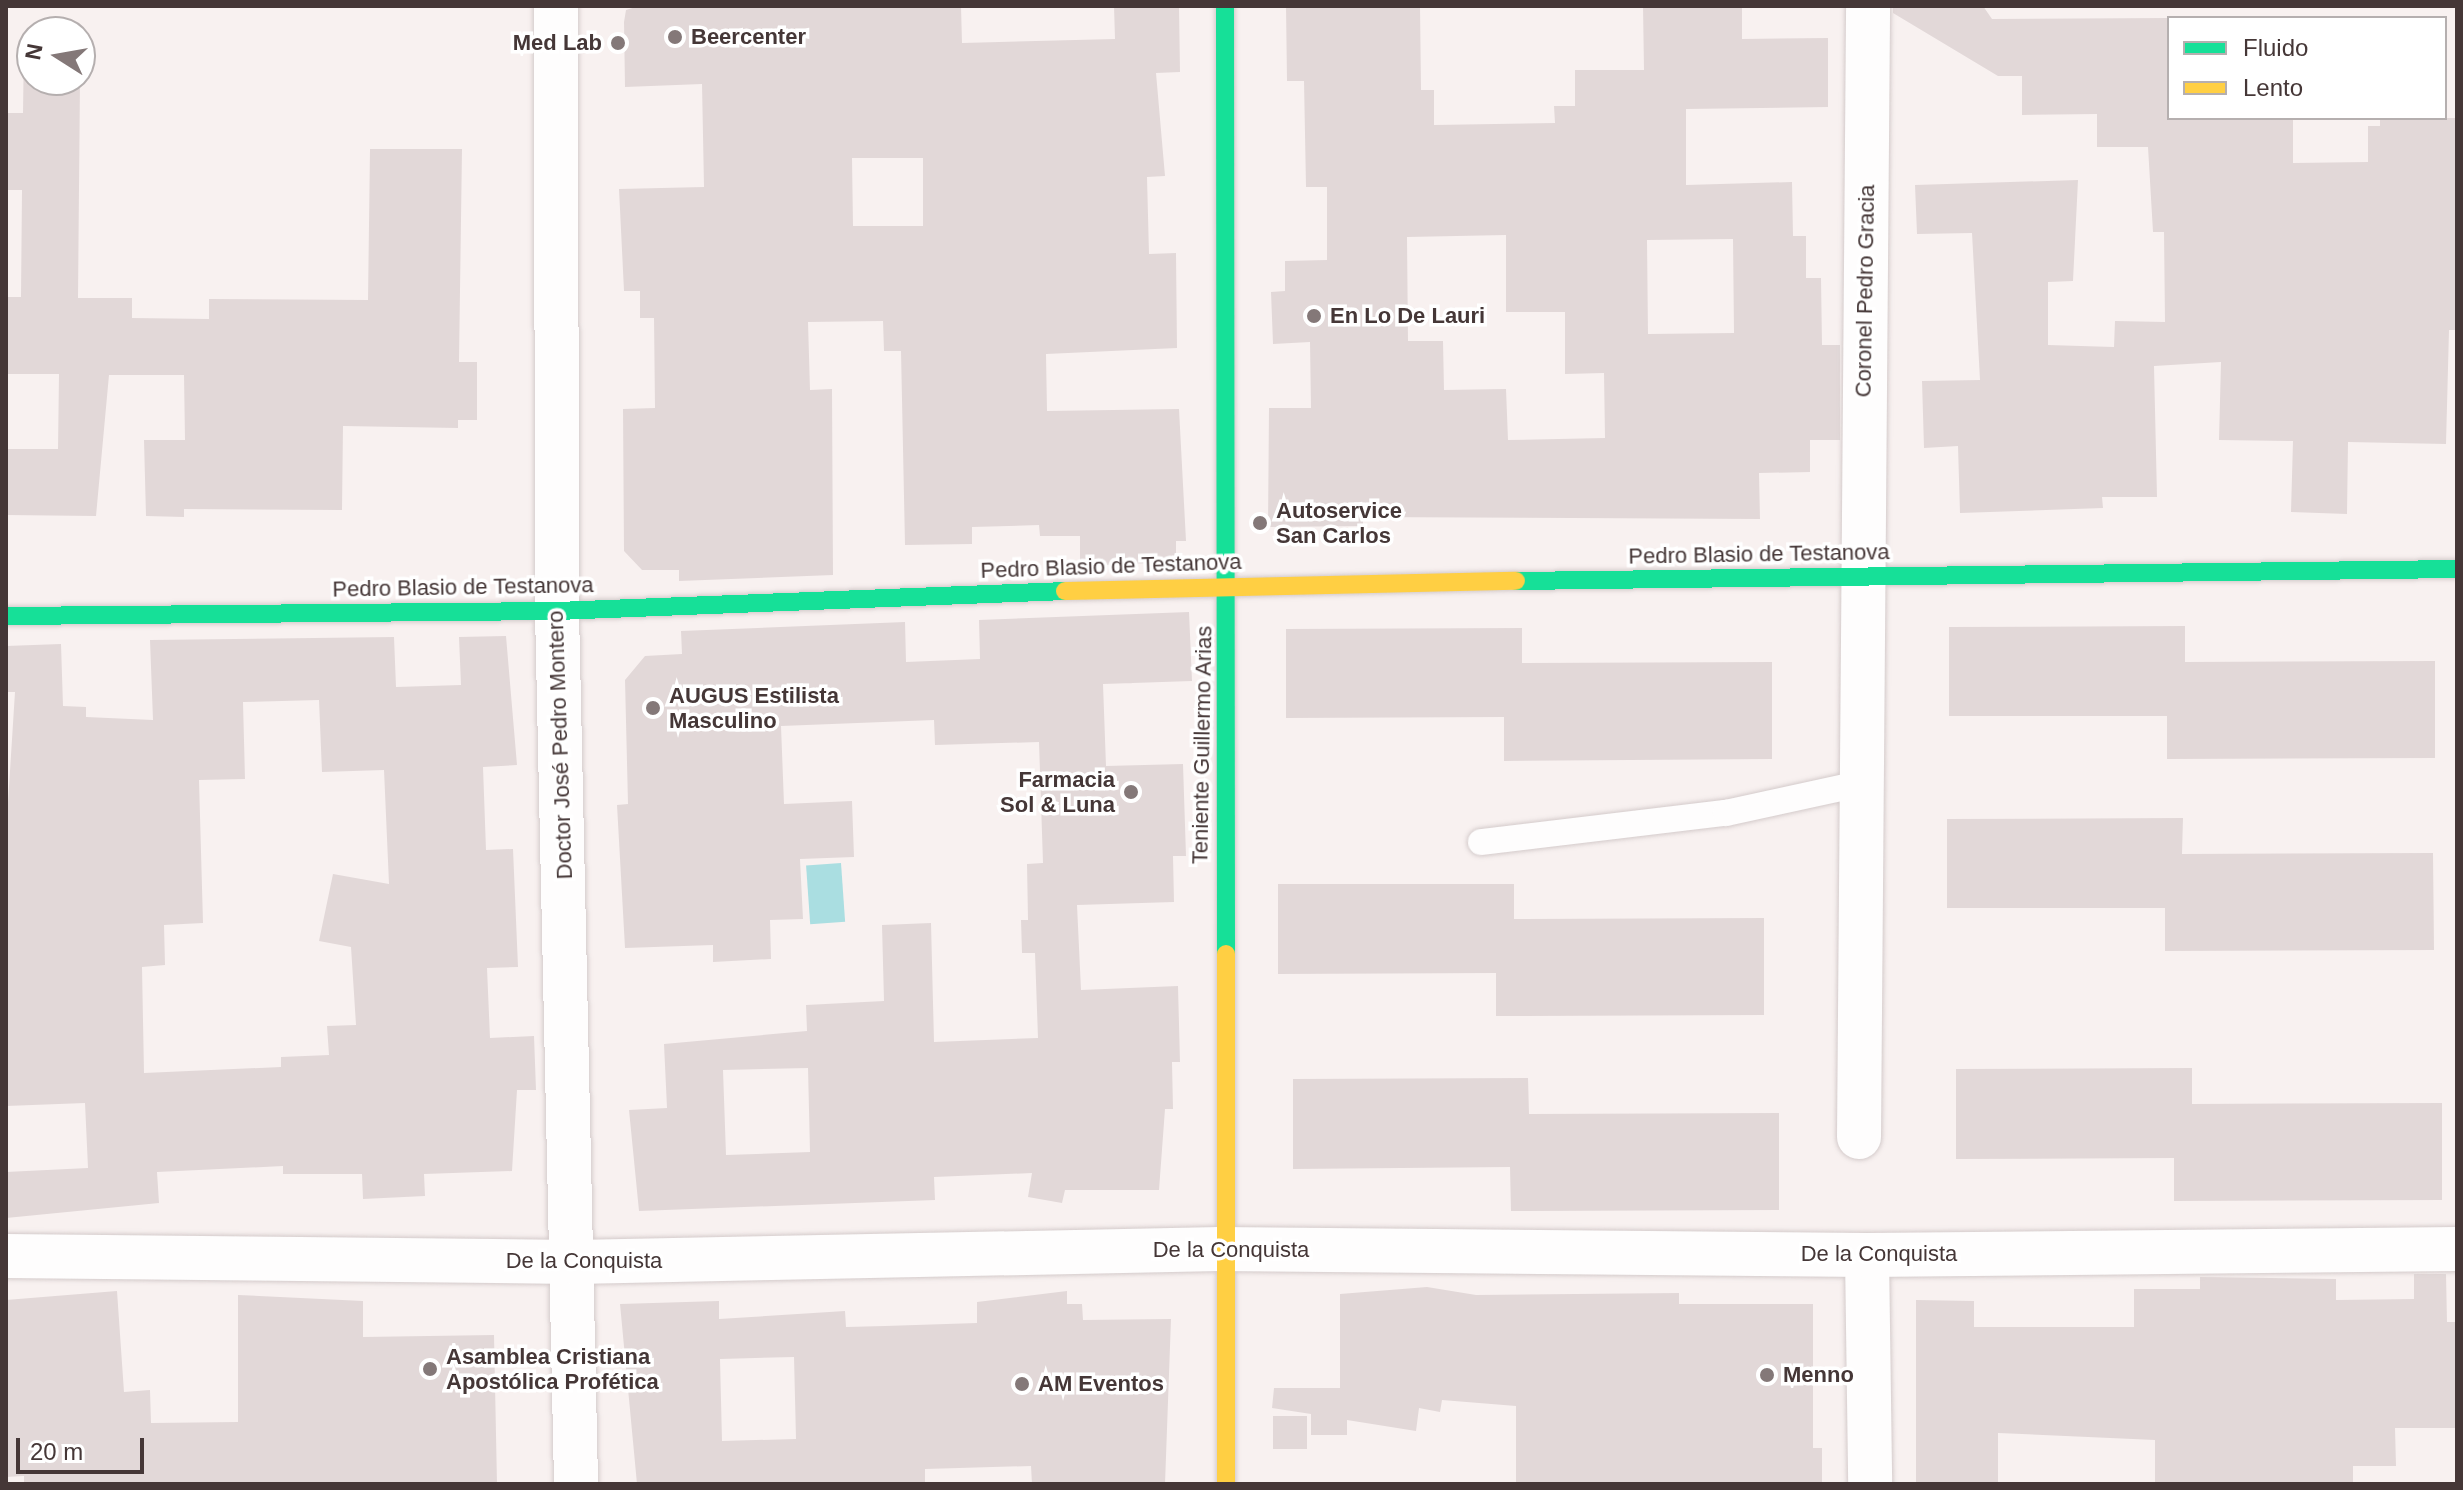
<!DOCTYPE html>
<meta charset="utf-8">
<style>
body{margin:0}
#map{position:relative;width:2463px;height:1490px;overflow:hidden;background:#f8f1f0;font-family:Arial,sans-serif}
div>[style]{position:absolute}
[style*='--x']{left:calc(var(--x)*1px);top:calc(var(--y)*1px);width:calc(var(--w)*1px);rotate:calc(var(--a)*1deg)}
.water>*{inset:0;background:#aadee1;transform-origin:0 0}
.building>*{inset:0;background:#e2d8d8;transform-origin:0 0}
.roads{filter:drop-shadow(0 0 2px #d4cbcb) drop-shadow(0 0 2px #d4cbcb)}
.lane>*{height:26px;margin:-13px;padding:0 13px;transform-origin:13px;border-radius:13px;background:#fefdfd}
.street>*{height:44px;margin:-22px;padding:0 22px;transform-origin:22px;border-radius:22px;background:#fefdfd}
.fast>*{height:18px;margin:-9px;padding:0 9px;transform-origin:9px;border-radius:9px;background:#16e098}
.slow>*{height:18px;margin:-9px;padding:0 9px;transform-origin:9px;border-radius:9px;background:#ffcf43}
.dots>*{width:22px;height:22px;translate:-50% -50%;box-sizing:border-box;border:4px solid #fff;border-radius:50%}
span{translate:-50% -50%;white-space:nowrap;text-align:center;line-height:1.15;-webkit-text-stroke:7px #fff;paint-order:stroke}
.poi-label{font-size:22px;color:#453737;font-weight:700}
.left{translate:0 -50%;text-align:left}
.right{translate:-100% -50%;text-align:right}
.street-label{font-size:22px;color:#453737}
.frame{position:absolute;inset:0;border:8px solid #453737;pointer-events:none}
.legend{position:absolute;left:2167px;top:16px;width:280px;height:104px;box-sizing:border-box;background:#fff;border:2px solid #b5afaf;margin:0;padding:10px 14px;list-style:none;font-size:24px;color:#453737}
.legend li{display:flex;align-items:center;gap:16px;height:40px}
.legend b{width:40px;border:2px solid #b5afaf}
.north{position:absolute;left:16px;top:16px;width:80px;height:80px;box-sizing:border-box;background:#fff;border:2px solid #b5afaf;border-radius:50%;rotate:281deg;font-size:22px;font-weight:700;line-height:32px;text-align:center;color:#453737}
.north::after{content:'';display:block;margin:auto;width:28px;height:36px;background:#847878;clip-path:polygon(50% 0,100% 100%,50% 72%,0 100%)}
.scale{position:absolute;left:16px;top:1438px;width:128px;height:36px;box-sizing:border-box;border:4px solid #453737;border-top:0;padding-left:10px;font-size:24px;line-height:28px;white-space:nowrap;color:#453737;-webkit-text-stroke:6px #fff;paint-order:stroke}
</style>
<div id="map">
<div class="water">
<div style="left:841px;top:863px;width:59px;height:35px;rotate:86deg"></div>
</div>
<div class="building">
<div style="clip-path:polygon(evenodd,639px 6px,961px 6px,962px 43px,1115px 39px,1114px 6px,1179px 6px,1180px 72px,1156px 73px,1165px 176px,1147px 177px,1149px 254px,1176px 253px,1177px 348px,1046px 354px,1047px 411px,1179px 409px,1186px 541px,1176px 541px,1176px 562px,1080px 566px,1080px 536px,1040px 536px,1039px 525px,972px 527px,972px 544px,905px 545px,901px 351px,884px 351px,883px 321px,808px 322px,810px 390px,832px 389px,833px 575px,679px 581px,679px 570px,642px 570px,624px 551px,623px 409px,655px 408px,654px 318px,640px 318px,640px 291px,624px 291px,619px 189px,704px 187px,702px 84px,625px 87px,624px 22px,626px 10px,639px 6px,852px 158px,923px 158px,923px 226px,853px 226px,852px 158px)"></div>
<div style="clip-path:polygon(evenodd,1286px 6px,1420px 6px,1421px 90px,1434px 90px,1434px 125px,1555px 123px,1554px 106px,1575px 106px,1575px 70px,1644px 70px,1643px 6px,1742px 6px,1742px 39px,1828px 38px,1828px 107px,1686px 109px,1686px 185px,1792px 182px,1793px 236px,1806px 236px,1806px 278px,1821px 278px,1822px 345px,1840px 345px,1840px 440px,1810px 440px,1810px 472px,1759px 473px,1760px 519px,1363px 517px,1363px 526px,1268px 527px,1269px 408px,1311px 408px,1310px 342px,1273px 344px,1271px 292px,1285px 291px,1285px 261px,1327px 260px,1327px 187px,1306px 187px,1304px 81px,1287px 81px,1286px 6px,1506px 235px,1506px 312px,1565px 312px,1565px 374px,1604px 373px,1605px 438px,1508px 440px,1506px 389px,1444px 390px,1443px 341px,1408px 341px,1407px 237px,1506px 235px,1286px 6px,1733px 239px,1734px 333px,1648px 334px,1647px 240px,1733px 239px)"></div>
<div style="clip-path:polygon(1893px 6px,1983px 6px,1992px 19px,2169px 18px,2169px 118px,2293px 118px,2293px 163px,2368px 162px,2368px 126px,2380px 126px,2380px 118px,2457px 118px,2457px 330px,2449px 330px,2446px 444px,2348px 442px,2347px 514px,2291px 512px,2293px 441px,2219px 440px,2221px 362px,2154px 366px,2157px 497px,2102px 497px,2103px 508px,1960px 513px,1958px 446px,1924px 448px,1922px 381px,1980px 380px,1972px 233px,1917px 234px,1915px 185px,2078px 180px,2073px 281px,2048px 282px,2048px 345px,2114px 347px,2115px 321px,2165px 322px,2164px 232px,2153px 232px,2148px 147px,2097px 147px,2097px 114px,2022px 115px,2022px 76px,1998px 76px,1893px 13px)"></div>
<div style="clip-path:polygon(24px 41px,32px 41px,32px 80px,80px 80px,78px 298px,132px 298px,132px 318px,209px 319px,209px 299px,368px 300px,370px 149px,462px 149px,459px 362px,477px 362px,477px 420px,458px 420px,458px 428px,343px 426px,342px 510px,184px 509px,184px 517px,146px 516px,144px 440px,185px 440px,184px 375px,109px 375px,96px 516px,6px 515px,6px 449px,58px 449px,59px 374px,6px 374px,7px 297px,21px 297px,22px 190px,6px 190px,6px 113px,23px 113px)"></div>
<div style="clip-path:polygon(evenodd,1189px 612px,1192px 681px,1103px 684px,1106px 766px,1183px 764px,1186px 856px,1173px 856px,1174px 902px,1077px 905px,1081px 990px,1178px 986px,1180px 1062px,1172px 1062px,1173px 1109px,1165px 1109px,1159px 1190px,1065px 1190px,1062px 1203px,1028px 1197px,1032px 1173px,934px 1177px,935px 1200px,639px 1211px,629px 1110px,667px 1108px,664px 1044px,807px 1031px,806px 1005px,884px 1001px,882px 925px,931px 923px,934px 1042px,1038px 1038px,1035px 953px,1022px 953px,1021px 920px,1028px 920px,1027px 864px,1043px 863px,1039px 742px,935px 745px,934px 720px,781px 726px,784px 804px,852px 801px,854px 857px,800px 859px,803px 919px,770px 920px,771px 959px,713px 962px,713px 945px,625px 948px,617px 805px,628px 804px,625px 680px,645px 656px,682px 654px,681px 631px,905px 622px,906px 662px,980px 659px,979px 620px,1189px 612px,808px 1068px,810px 1152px,726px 1155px,723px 1070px,808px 1068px)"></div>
<div style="clip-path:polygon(2185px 626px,2185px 662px,2435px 661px,2435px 758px,2167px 759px,2167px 716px,1949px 716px,1949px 627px)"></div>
<div style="clip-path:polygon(1522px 628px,1522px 663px,1772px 662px,1772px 759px,1504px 761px,1504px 717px,1286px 718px,1286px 629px)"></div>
<div style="clip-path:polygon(evenodd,506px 636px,517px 765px,483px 767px,486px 850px,513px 849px,518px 967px,487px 968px,490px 1038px,534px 1036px,536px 1090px,517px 1090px,512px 1171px,424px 1174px,425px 1196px,363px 1199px,362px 1174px,283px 1174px,283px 1166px,157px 1172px,159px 1203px,6px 1218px,6px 1172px,88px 1168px,85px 1103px,6px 1106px,6px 834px,15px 692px,6px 692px,6px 646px,61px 644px,63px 706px,86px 707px,86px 717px,153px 720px,150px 640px,394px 637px,396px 687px,461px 685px,459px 637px,506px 636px,319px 700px,322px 772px,384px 770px,389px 884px,333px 874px,319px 941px,351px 947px,356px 1025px,327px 1026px,329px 1055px,281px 1057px,281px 1067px,144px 1073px,142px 967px,165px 965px,164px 925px,203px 923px,199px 780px,245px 779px,243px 702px,319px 700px)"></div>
<div style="clip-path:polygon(2183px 818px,2182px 854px,2433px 853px,2434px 950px,2165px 951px,2165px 908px,1947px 908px,1947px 819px)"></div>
<div style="clip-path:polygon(1278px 884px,1514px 884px,1514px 919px,1764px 918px,1764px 1015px,1496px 1016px,1496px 973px,1278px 974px)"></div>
<div style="clip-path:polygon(2192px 1068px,2192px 1104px,2442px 1103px,2442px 1200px,2174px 1201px,2174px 1158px,1956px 1159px,1956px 1069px)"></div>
<div style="clip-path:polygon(1528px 1078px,1529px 1114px,1779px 1113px,1779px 1210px,1511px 1211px,1510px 1167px,1293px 1169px,1293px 1079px)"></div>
<div style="clip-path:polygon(2414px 1274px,2446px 1274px,2447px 1322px,2457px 1322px,2457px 1428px,2395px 1428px,2396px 1466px,2353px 1466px,2353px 1484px,2155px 1484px,2155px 1440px,1998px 1433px,1998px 1484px,1916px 1484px,1916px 1300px,1974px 1301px,1974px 1327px,2134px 1327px,2134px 1289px,2200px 1289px,2200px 1277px,2336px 1279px,2336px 1300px,2414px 1299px)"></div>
<div style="clip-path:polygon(1427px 1287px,1476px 1295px,1679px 1293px,1679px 1304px,1813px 1304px,1813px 1448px,1822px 1448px,1822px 1484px,1516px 1484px,1516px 1406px,1442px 1400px,1440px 1412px,1419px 1408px,1416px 1431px,1347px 1420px,1347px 1435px,1311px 1435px,1311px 1414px,1272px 1408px,1274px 1388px,1340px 1388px,1340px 1294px)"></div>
<div style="clip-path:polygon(117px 1291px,124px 1392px,150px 1390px,151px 1423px,238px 1422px,238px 1295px,363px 1301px,363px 1337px,494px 1335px,497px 1484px,24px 1484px,24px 1476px,6px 1477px,6px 1300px)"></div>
<div style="clip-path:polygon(evenodd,1067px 1291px,1067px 1304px,1082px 1304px,1083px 1320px,1171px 1319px,1165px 1484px,1032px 1484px,1031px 1466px,925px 1469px,925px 1484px,637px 1484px,620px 1304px,719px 1301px,719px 1319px,845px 1311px,846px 1327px,885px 1326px,977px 1323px,977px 1302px,1067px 1291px,794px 1357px,796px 1439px,722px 1441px,720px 1359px,794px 1357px)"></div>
<div style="left:1273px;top:1416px;width:34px;height:33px"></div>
</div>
<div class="roads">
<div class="lane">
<div style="--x:1481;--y:842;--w:247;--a:-6.8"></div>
<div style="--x:1726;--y:813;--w:136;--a:-12.3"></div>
</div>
<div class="street">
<div style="--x:556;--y:6;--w:605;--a:89.91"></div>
<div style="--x:557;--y:611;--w:873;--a:88.75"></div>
<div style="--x:1859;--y:1137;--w:1131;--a:-89.54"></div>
<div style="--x:1867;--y:1255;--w:229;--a:89.2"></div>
<div style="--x:6;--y:1256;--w:569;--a:0.6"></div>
<div style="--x:575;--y:1262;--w:645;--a:-1.15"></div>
<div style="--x:1220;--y:1249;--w:647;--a:0.53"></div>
<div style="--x:1867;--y:1255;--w:590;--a:-0.58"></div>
</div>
<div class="fast">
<div style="--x:1225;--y:6;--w:948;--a:89.94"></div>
<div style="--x:1516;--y:581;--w:941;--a:-0.73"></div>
<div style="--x:6;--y:616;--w:551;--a:-0.52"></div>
<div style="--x:557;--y:611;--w:508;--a:-2.25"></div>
</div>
<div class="slow">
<div style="--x:1065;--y:591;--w:451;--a:-1.3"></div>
<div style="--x:1226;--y:954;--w:530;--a:90"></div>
</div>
</div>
<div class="dots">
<div style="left:675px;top:37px;background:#847878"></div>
<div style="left:618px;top:43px;background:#847878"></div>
<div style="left:1314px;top:316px;background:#847878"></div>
<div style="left:1260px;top:523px;background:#847878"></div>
<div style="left:653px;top:708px;background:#847878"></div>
<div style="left:1131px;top:792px;background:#847878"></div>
<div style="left:430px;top:1369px;background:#847878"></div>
<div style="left:1767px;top:1375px;background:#847878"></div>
<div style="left:1022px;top:1384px;background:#847878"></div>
</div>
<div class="poi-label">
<span class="left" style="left:691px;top:37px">Beercenter</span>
<span class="right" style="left:602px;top:43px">Med Lab</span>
<span class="left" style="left:1330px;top:316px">En Lo De Lauri</span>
<span class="left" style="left:1276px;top:523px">Autoservice<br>San Carlos</span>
<span class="left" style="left:669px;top:708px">AUGUS Estilista<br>Masculino</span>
<span class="right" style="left:1115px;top:792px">Farmacia<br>Sol &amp; Luna</span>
<span class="left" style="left:446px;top:1369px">Asamblea Cristiana<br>Apostólica Profética</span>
<span class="left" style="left:1783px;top:1375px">Menno</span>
<span class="left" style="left:1038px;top:1384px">AM Eventos</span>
</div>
<div class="street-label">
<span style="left:1865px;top:291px;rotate:-89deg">Coronel Pedro Gracia</span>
<span style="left:1759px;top:554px;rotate:-1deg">Pedro Blasio de Testanova</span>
<span style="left:1111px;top:566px;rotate:-2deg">Pedro Blasio de Testanova</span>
<span style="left:463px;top:587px;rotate:-1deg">Pedro Blasio de Testanova</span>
<span style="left:560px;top:745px;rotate:-92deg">Doctor José Pedro Montero</span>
<span style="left:1202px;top:745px;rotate:-89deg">Teniente Guillermo Arias</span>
<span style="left:1231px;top:1250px">De la Conquista</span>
<span style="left:1879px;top:1254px">De la Conquista</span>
<span style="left:584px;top:1261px">De la Conquista</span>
</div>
<div class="frame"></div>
<ul class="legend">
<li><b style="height:10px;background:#16e098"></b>Fluido</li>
<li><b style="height:10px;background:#ffcf43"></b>Lento</li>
</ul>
<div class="north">N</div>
<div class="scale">20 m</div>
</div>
